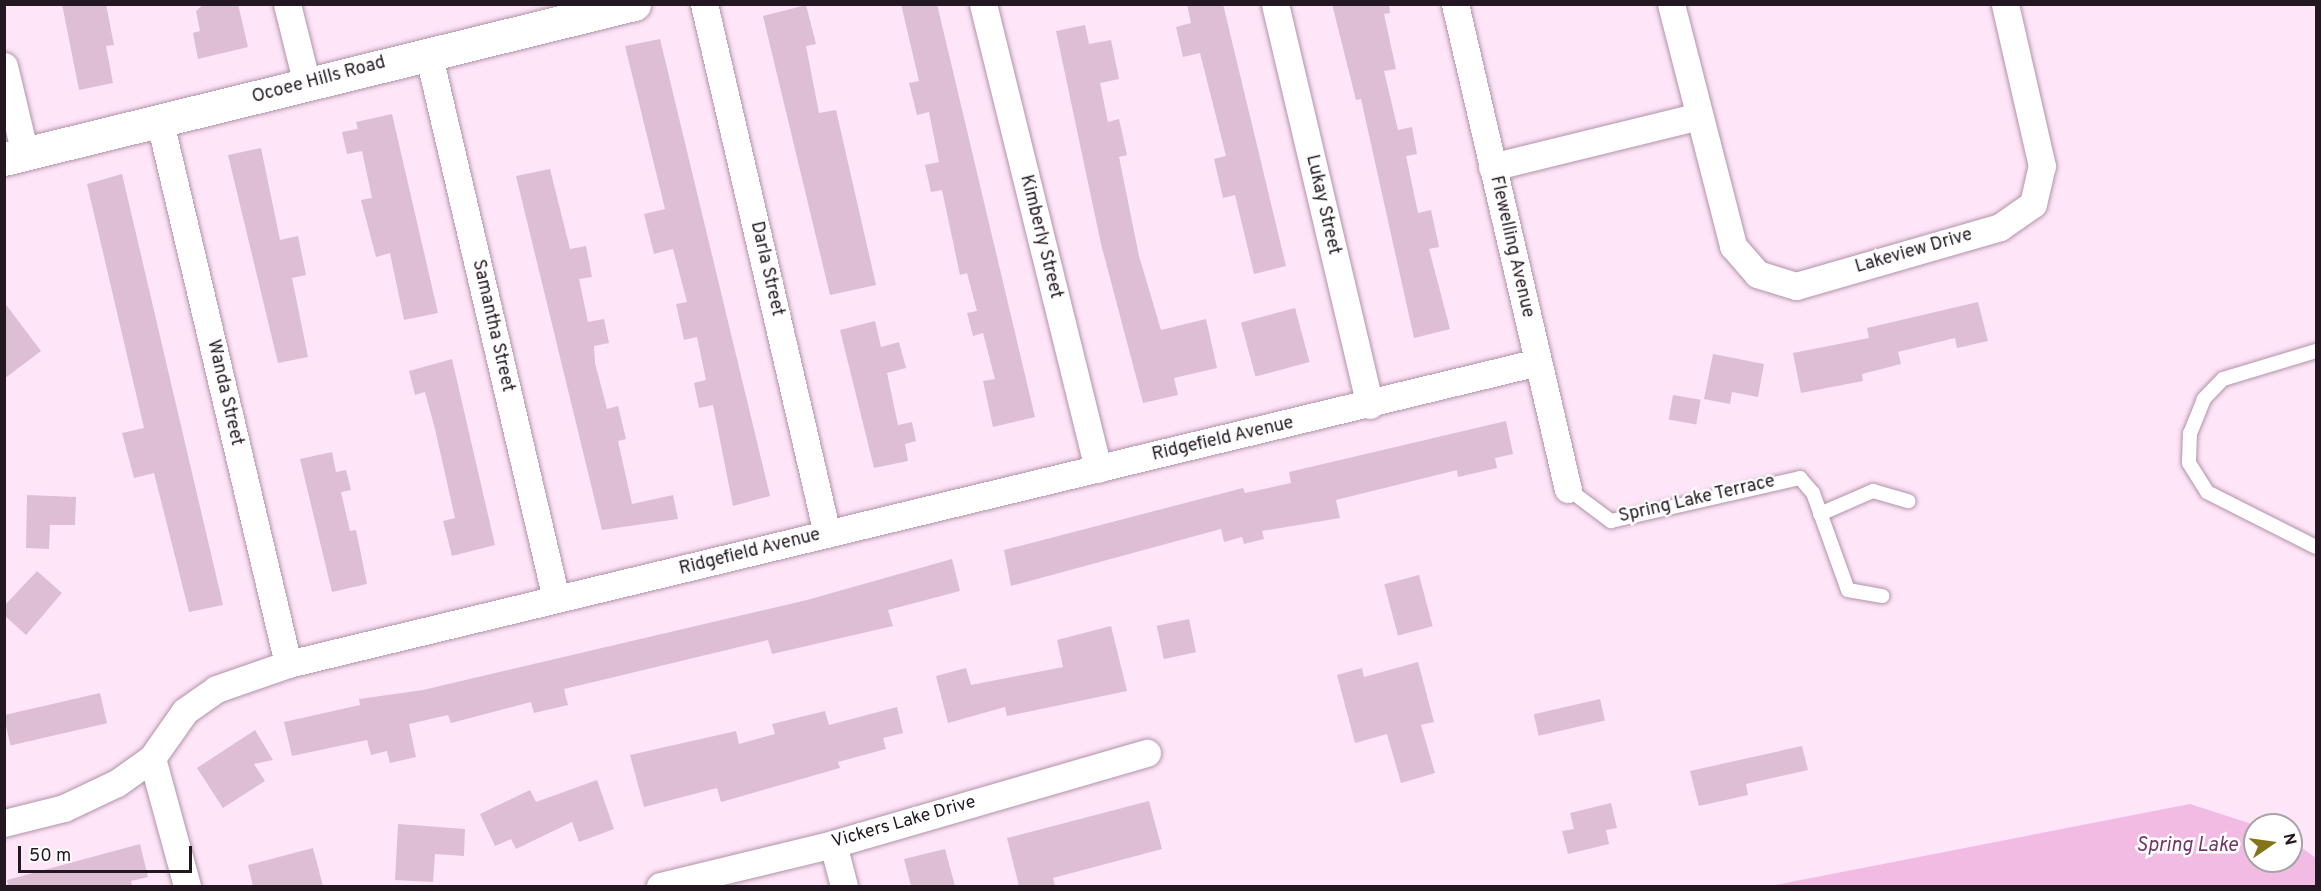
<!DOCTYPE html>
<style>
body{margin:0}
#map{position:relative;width:2321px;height:891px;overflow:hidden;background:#ffe5f8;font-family:Overpass,sans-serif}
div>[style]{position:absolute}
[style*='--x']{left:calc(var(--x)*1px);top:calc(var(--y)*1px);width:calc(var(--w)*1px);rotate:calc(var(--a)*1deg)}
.water>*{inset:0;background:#f1bbe4}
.building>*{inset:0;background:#ddbed5;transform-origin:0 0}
.roads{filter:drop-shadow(0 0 2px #b193a9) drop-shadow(0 0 2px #b193a9)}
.lane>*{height:14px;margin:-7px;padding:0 7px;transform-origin:7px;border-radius:7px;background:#fff}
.street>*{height:27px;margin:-13.5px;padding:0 13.5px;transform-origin:13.5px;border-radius:13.5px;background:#fff}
.secondary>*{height:33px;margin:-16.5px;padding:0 16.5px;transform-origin:16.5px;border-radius:16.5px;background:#fff}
span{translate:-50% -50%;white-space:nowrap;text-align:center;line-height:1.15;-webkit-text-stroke:5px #fff;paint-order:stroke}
.street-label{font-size:18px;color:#231821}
.water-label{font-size:20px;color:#743668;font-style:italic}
.frame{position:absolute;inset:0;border:6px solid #231821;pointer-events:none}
.north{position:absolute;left:2243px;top:813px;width:60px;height:60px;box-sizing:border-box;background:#fff;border:2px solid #a7a3a6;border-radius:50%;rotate:77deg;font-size:16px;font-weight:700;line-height:24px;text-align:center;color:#231821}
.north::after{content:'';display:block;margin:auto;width:21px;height:27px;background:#837517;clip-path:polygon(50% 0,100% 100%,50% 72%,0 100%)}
.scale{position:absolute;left:18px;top:846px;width:174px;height:27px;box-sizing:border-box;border:3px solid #231821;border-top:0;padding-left:8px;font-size:18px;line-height:21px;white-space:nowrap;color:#231821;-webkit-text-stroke:4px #fff;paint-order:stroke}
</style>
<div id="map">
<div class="water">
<div style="clip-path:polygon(2190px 804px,2255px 825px,2255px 861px,2291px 861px,2291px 840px,2316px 858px,2316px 886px,1770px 886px)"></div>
</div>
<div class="building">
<div style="clip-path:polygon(62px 4px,106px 4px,114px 45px,106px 46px,113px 83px,79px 90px)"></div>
<div style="clip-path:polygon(204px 4px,238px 4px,248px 47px,198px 59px,193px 33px,200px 31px,196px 11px)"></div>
<div style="clip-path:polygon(901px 4px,937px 4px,1035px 417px,993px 427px,983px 381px,995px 379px,983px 333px,973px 336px,967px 313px,977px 311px,967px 273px,960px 275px,942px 190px,931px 192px,925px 165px,939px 162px,929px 112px,917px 115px,909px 83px,919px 81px)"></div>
<div style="clip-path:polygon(1187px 4px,1223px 4px,1286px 266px,1254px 274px,1235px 195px,1223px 198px,1214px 159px,1226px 156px,1200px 53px,1183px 57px,1176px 27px,1191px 23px)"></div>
<div style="clip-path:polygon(1332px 4px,1389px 4px,1390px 13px,1384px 14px,1396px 69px,1384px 71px,1398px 130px,1412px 127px,1417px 154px,1406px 156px,1418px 213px,1431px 210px,1439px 247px,1429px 249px,1450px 329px,1414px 338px,1361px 99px,1356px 100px)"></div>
<div style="clip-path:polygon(806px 5px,816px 44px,806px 46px,819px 113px,836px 110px,876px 285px,830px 295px,763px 16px)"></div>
<div style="clip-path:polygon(1085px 25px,1089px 44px,1111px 40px,1119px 79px,1100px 83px,1108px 122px,1119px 119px,1127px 155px,1119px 157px,1139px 256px,1161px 330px,1206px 319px,1217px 368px,1174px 378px,1178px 395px,1143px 403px,1101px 244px,1056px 31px)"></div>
<div style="clip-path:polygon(660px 39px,770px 496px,733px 506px,713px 405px,699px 408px,694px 383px,706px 380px,697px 337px,684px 340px,676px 304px,687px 302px,673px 249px,654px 254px,644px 214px,665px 209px,625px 46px)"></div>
<div style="clip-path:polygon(392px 114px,438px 313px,404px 320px,390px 253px,376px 257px,361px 200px,372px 198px,362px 151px,347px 154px,342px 132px,358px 129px,356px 122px)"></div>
<div style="clip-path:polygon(261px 148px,280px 240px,298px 236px,306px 275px,292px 278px,308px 357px,278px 363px,228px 155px)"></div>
<div style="clip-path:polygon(550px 169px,570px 249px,586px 246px,592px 277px,579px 279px,588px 322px,604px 319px,609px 343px,594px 346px,595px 363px,607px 409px,618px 406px,626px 439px,618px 441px,632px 504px,673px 495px,678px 519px,602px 530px,516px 176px)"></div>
<div style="clip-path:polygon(122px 174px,223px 605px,189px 612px,154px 473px,134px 478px,122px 433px,144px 428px,87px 184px)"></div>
<div style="clip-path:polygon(4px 302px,41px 351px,4px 379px)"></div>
<div style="clip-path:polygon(1978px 302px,1988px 341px,1957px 348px,1955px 338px,1898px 352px,1901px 364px,1862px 374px,1863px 381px,1801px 393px,1793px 353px,1869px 338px,1867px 328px)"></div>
<div style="left:1295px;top:308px;width:56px;height:56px;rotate:75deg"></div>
<div style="clip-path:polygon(875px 321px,881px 347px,899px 342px,906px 368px,887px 373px,898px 425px,912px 422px,916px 441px,905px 444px,908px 461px,874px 468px,840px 330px)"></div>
<div style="clip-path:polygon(1713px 354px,1764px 364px,1758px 397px,1732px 392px,1730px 404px,1704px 399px)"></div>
<div style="clip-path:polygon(452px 359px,495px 545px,452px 556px,443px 521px,455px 518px,435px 429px,425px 392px,415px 395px,409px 371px)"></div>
<div style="left:1673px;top:395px;width:28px;height:25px;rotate:10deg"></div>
<div style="clip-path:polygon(1506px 421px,1513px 454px,1495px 458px,1497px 468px,1458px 477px,1457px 470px,1336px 500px,1340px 518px,1262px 531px,1264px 539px,1244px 544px,1242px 537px,1224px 542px,1221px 529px,1011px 586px,1004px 550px,1243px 488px,1245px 493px,1291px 483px,1289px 472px)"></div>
<div style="clip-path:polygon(332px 452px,336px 472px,346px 470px,351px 490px,341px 492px,350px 531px,356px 530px,367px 584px,332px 592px,300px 459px)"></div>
<div style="clip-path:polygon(27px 495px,76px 497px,75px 525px,50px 525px,49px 549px,26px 548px)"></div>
<div style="clip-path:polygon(952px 559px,960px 591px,888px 610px,893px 626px,772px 654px,768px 640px,602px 680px,564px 689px,568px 705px,534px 713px,531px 702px,451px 723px,448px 715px,409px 724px,416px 757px,390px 763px,387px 751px,371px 755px,367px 740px,292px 756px,284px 722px,360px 705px,359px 699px,423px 690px,807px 600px)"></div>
<div style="clip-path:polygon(37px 571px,62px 593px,26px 635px,4px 615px,4px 606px)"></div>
<div style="left:1419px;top:575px;width:53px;height:36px;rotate:75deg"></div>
<div style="left:1189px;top:619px;width:34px;height:33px;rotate:78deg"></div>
<div style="clip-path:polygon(1111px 626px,1127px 691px,1007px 716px,1005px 707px,948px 723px,936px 676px,966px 668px,971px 685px,1063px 667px,1057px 640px)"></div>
<div style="clip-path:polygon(1418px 662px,1434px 722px,1421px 725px,1435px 773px,1401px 783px,1387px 734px,1355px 743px,1337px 675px,1362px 668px,1364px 677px)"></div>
<div style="left:100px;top:693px;width:31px;height:99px;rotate:77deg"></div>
<div style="left:1600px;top:699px;width:22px;height:68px;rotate:77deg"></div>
<div style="clip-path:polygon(897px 707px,903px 733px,883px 738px,886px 749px,838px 762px,840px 768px,721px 802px,717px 788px,644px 807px,630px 755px,736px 731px,739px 744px,775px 734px,772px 724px,825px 711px,829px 725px)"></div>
<div style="clip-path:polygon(255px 730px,273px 760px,254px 764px,265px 781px,223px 808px,197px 768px)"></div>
<div style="clip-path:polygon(1802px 746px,1808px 770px,1746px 784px,1748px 795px,1699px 806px,1690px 771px)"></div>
<div style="clip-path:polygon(597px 780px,614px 829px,579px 842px,572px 822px,516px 849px,511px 839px,495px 846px,480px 814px,530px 790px,536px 802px)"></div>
<div style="clip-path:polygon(1149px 801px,1162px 849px,1053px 878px,1055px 886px,1019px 886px,1007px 838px)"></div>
<div style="clip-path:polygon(1611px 803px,1617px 828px,1606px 830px,1609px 844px,1568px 854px,1562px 831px,1574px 829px,1570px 813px)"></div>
<div style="clip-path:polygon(398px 824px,465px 829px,464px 856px,435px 854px,433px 882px,395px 880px)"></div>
<div style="clip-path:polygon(140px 844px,148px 877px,131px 881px,132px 886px,8px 886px,7px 880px)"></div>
<div style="clip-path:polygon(313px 848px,323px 886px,253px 886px,248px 865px)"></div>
<div style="clip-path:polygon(945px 849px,955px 886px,911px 886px,904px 859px)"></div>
</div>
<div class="roads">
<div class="lane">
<div style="--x:2316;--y:351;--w:97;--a:163.2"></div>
<div style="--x:2223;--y:379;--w:28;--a:134"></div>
<div style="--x:2204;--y:399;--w:37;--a:112"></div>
<div style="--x:2190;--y:433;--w:30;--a:92"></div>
<div style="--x:2189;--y:463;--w:34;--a:58"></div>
<div style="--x:2207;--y:492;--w:122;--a:26.8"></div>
<div style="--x:1568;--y:489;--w:54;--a:36.7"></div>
<div style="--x:1611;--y:521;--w:194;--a:-12.8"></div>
<div style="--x:1800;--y:478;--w:20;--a:49"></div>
<div style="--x:1813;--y:493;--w:103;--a:70.2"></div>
<div style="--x:1848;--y:590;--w:35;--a:10"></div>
<div style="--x:1820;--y:514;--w:58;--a:-23.5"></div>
<div style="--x:1873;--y:491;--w:37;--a:16"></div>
</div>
<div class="street">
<div style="--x:287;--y:4;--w:82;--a:76"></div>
<div style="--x:704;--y:4;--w:544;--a:76.93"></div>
<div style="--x:983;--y:4;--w:479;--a:76.1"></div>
<div style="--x:1275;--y:4;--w:412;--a:76.7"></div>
<div style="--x:1455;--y:4;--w:498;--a:76.9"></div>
<div style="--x:1671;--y:4;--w:250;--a:75.6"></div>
<div style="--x:1733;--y:246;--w:37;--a:49"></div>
<div style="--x:1757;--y:274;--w:41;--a:17.1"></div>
<div style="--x:1796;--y:286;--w:212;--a:-16.1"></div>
<div style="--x:2000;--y:227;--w:40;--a:-34.9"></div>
<div style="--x:2033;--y:204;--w:39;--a:-77"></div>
<div style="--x:2042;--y:166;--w:166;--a:-102.9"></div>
<div style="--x:428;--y:52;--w:562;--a:76.83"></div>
<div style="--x:4;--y:66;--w:90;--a:76.6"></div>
<div style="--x:160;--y:122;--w:557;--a:76.71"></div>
<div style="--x:1492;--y:167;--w:210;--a:-13.8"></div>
<div style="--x:152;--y:758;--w:133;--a:74.7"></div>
<div style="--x:4;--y:823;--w:62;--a:-14"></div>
<div style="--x:64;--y:808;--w:59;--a:-25.3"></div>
<div style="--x:117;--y:783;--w:43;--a:-35.5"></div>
<div style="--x:152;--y:758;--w:57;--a:-54.9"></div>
<div style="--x:185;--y:711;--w:38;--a:-35"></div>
<div style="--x:216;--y:689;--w:76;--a:-19.1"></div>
<div style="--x:288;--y:664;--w:1286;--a:-13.58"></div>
<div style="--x:833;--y:844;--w:43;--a:75.3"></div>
<div style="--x:660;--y:886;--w:178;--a:-13.6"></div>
<div style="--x:833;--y:844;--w:327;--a:-16.2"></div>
</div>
<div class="secondary">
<div style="--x:4;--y:159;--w:649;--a:-13.82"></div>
</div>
</div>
<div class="street-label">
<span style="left:319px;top:81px;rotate:-15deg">Ocoee Hills Road</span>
<span style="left:1322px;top:205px;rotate:77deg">Lukay Street</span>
<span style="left:1040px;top:237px;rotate:76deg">Kimberly Street</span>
<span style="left:1511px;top:247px;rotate:77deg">Flewelling Avenue</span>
<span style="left:1914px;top:252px;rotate:-16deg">Lakeview Drive</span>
<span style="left:766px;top:269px;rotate:77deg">Darla Street</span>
<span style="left:492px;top:326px;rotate:77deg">Samantha Street</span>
<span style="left:224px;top:393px;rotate:77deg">Wanda Street</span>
<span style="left:1223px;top:440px;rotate:-13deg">Ridgefield Avenue</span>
<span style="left:1697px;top:500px;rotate:-13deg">Spring Lake Terrace</span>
<span style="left:750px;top:553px;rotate:-14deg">Ridgefield Avenue</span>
<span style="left:904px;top:823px;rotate:-16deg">Vickers Lake Drive</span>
</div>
<div class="water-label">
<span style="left:2187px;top:846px">Spring Lake</span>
</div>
<div class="frame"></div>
<div class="north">N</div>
<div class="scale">50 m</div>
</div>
